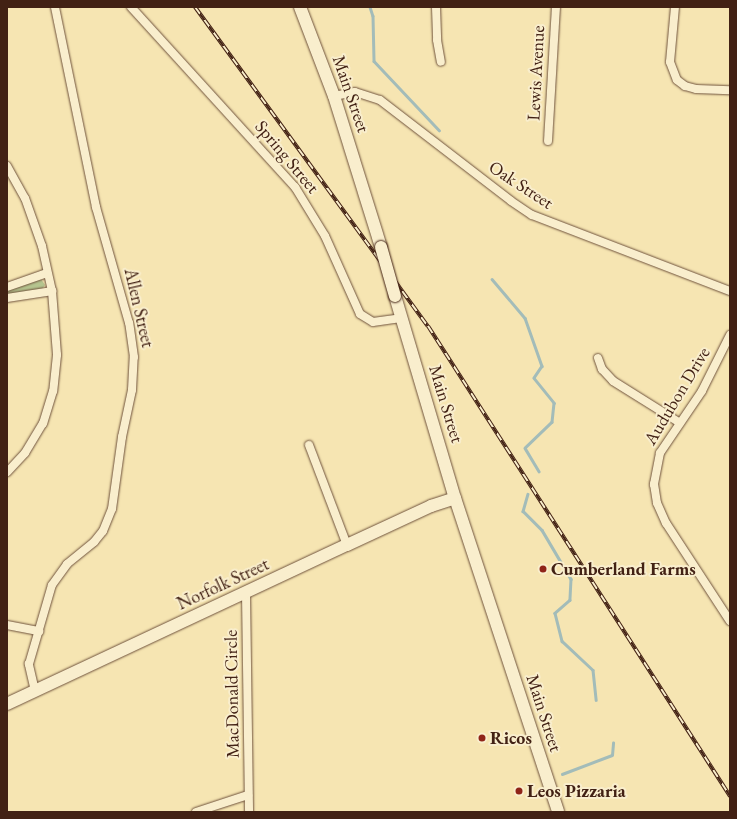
<!DOCTYPE html>
<style>
body{margin:0}
#map{position:relative;width:737px;height:819px;overflow:hidden;background:#f6e5b2;font-family:"EB Garamond",serif}
div>[style]{position:absolute}
[style*='--x']{left:calc(var(--x)*1px);top:calc(var(--y)*1px);width:calc(var(--w)*1px);rotate:calc(var(--a)*1deg)}
.green>*{inset:0;background:#b6c690}
.stream>*{height:2.5px;margin:-1.25px;padding:0 1.25px;transform-origin:1.25px;border-radius:1.25px;background:#a3bcb9}
.roads{filter:drop-shadow(0 0 1px #6f523c) drop-shadow(0 0 1px #6f523c)}
.minor>*{height:8px;margin:-4px;padding:0 4px;transform-origin:4px;border-radius:4px;background:#f9eecd}
.secondary>*{height:12px;margin:-6px;padding:0 6px;transform-origin:6px;border-radius:6px;background:#f9eecd}
.rail>*{height:4px;margin-top:-2px;transform-origin:0;background:repeating-linear-gradient(90deg,#f9eecd 0 8px,#422114 0 16px);box-sizing:border-box;border-block:1px solid #422114}
.bridges{filter:drop-shadow(0 0 1px #422114) drop-shadow(0 0 1px #422114)}
.secondary-bridge>*{height:12px;margin:-6px;padding:0 6px;transform-origin:6px;border-radius:6px;background:#f9eecd}
.dots>*{width:11px;height:11px;translate:-50% -50%;box-sizing:border-box;border:2px solid #f9eecd;border-radius:50%}
span{translate:-50% -50%;white-space:nowrap;text-align:center;line-height:1.15;-webkit-text-stroke:4px #f9eecd;paint-order:stroke}
.street-label{font-size:18px;color:#422114}
.poi-label{font-size:18px;color:#422114;font-weight:700}
.left{translate:0 -50%;text-align:left}
.frame{position:absolute;inset:0;border:8px solid #422114;pointer-events:none}
</style>
<div id="map">
<div class="green">
<div style="clip-path:polygon(41px 279px,45px 285px,42px 289px,7px 295px,7px 290px)"></div>
</div>
<div class="stream">
<div style="--x:370;--y:7;--w:9;--a:72"></div>
<div style="--x:373;--y:16;--w:45;--a:88.7"></div>
<div style="--x:374;--y:61;--w:95;--a:46.7"></div>
<div style="--x:492;--y:279;--w:51;--a:49.8"></div>
<div style="--x:525;--y:318;--w:51;--a:70.5"></div>
<div style="--x:542;--y:366;--w:14;--a:124"></div>
<div style="--x:534;--y:378;--w:32;--a:51"></div>
<div style="--x:554;--y:403;--w:19;--a:96"></div>
<div style="--x:552;--y:422;--w:37;--a:136"></div>
<div style="--x:525;--y:448;--w:27;--a:59"></div>
<div style="--x:528;--y:494;--w:18;--a:106"></div>
<div style="--x:523;--y:511;--w:27;--a:45"></div>
<div style="--x:542;--y:530;--w:57;--a:59.4"></div>
<div style="--x:571;--y:579;--w:21;--a:93"></div>
<div style="--x:570;--y:600;--w:20;--a:139"></div>
<div style="--x:555;--y:613;--w:29;--a:76"></div>
<div style="--x:562;--y:641;--w:42;--a:43.1"></div>
<div style="--x:593;--y:670;--w:30;--a:84"></div>
<div style="--x:562;--y:774;--w:53;--a:-20.8"></div>
<div style="--x:612;--y:755;--w:12;--a:-85"></div>
</div>
<div class="roads">
<div class="minor">
<div style="--x:131;--y:7;--w:244;--a:47.7"></div>
<div style="--x:295;--y:187;--w:57;--a:58.5"></div>
<div style="--x:325;--y:236;--w:85;--a:65.8"></div>
<div style="--x:360;--y:314;--w:15;--a:32"></div>
<div style="--x:373;--y:322;--w:28;--a:-8"></div>
<div style="--x:436;--y:7;--w:33;--a:88"></div>
<div style="--x:437;--y:40;--w:22;--a:80"></div>
<div style="--x:675;--y:7;--w:55;--a:95.2"></div>
<div style="--x:670;--y:62;--w:19;--a:69"></div>
<div style="--x:677;--y:80;--w:10;--a:37"></div>
<div style="--x:685;--y:86;--w:11;--a:15"></div>
<div style="--x:696;--y:89;--w:34;--a:2"></div>
<div style="--x:334;--y:96;--w:21;--a:-11"></div>
<div style="--x:355;--y:92;--w:26;--a:18"></div>
<div style="--x:380;--y:100;--w:165;--a:37.6"></div>
<div style="--x:511;--y:201;--w:25;--a:34"></div>
<div style="--x:532;--y:215;--w:212;--a:21"></div>
<div style="--x:548;--y:141;--w:134;--a:-86.6"></div>
<div style="--x:7;--y:166;--w:37;--a:61"></div>
<div style="--x:25;--y:198;--w:51;--a:70.5"></div>
<div style="--x:42;--y:246;--w:46;--a:77.5"></div>
<div style="--x:52;--y:291;--w:64;--a:85.5"></div>
<div style="--x:57;--y:355;--w:36;--a:96"></div>
<div style="--x:53;--y:391;--w:34;--a:107"></div>
<div style="--x:43;--y:423;--w:35;--a:121"></div>
<div style="--x:25;--y:453;--w:26;--a:133"></div>
<div style="--x:7;--y:287;--w:42;--a:-19.3"></div>
<div style="--x:7;--y:298;--w:46;--a:-8.8"></div>
<div style="--x:730;--y:335;--w:63;--a:116.6"></div>
<div style="--x:702;--y:391;--w:75;--a:124.1"></div>
<div style="--x:660;--y:453;--w:32;--a:101"></div>
<div style="--x:654;--y:484;--w:19;--a:81"></div>
<div style="--x:657;--y:503;--w:22;--a:66"></div>
<div style="--x:666;--y:523;--w:117;--a:56.9"></div>
<div style="--x:598;--y:358;--w:12;--a:70"></div>
<div style="--x:602;--y:369;--w:16;--a:47"></div>
<div style="--x:613;--y:381;--w:79;--a:32.1"></div>
<div style="--x:309;--y:445;--w:107;--a:69.2"></div>
<div style="--x:246;--y:593;--w:219;--a:89.2"></div>
<div style="--x:7;--y:625;--w:33;--a:11"></div>
<div style="--x:35;--y:691;--w:28;--a:-103"></div>
<div style="--x:29;--y:664;--w:82;--a:-73.8"></div>
<div style="--x:52;--y:585;--w:26;--a:-54"></div>
<div style="--x:67;--y:564;--w:35;--a:-39"></div>
<div style="--x:94;--y:542;--w:14;--a:-51"></div>
<div style="--x:103;--y:531;--w:24;--a:-68"></div>
<div style="--x:112;--y:509;--w:73;--a:-82.1"></div>
<div style="--x:122;--y:437;--w:48;--a:-78"></div>
<div style="--x:132;--y:390;--w:33;--a:-87"></div>
<div style="--x:134;--y:357;--w:34;--a:-98"></div>
<div style="--x:129;--y:323;--w:121;--a:-105.9"></div>
<div style="--x:96;--y:207;--w:204;--a:-101.6"></div>
<div style="--x:196;--y:812;--w:55;--a:-18.1"></div>
</div>
<div class="secondary">
<div style="--x:300;--y:7;--w:95;--a:69.1"></div>
<div style="--x:334;--y:96;--w:158;--a:72.7"></div>
<div style="--x:395;--y:296;--w:211;--a:73.5"></div>
<div style="--x:455;--y:498;--w:330;--a:71.8"></div>
<div style="--x:7;--y:704;--w:375;--a:-25.1"></div>
<div style="--x:347;--y:545;--w:93;--a:-24.9"></div>
<div style="--x:431;--y:506;--w:25;--a:-18"></div>
</div>
</div>
<div class="rail">
<div style="--x:195;--y:7;--w:395;--a:53.9"></div>
<div style="--x:428;--y:326;--w:559;--a:57.28"></div>
</div>
<div class="bridges">
<div class="secondary-bridge">
<div style="--x:381;--y:247;--w:51;--a:74.1"></div>
</div>
</div>
<div class="dots">
<div style="left:543px;top:569px;background:#8f2418"></div>
<div style="left:482px;top:738px;background:#8f2418"></div>
<div style="left:519px;top:791px;background:#8f2418"></div>
</div>
<div class="street-label">
<span style="left:536px;top:73px;rotate:-87deg">Lewis Avenue</span>
<span style="left:351px;top:94px;rotate:71deg">Main Street</span>
<span style="left:287px;top:157px;rotate:50deg">Spring Street</span>
<span style="left:521px;top:185px;rotate:33deg">Oak Street</span>
<span style="left:139px;top:308px;rotate:77deg">Allen Street</span>
<span style="left:677px;top:396px;rotate:-59deg">Audubon Drive</span>
<span style="left:446px;top:404px;rotate:73deg">Main Street</span>
<span style="left:223px;top:584px;rotate:-25deg">Norfolk Street</span>
<span style="left:232px;top:694px;rotate:-91deg">MacDonald Circle</span>
<span style="left:544px;top:713px;rotate:72deg">Main Street</span>
</div>
<div class="poi-label">
<span class="left" style="left:551px;top:569px">Cumberland Farms</span>
<span class="left" style="left:490px;top:738px">Ricos</span>
<span class="left" style="left:527px;top:791px">Leos Pizzaria</span>
</div>
<div class="frame"></div>
</div>
